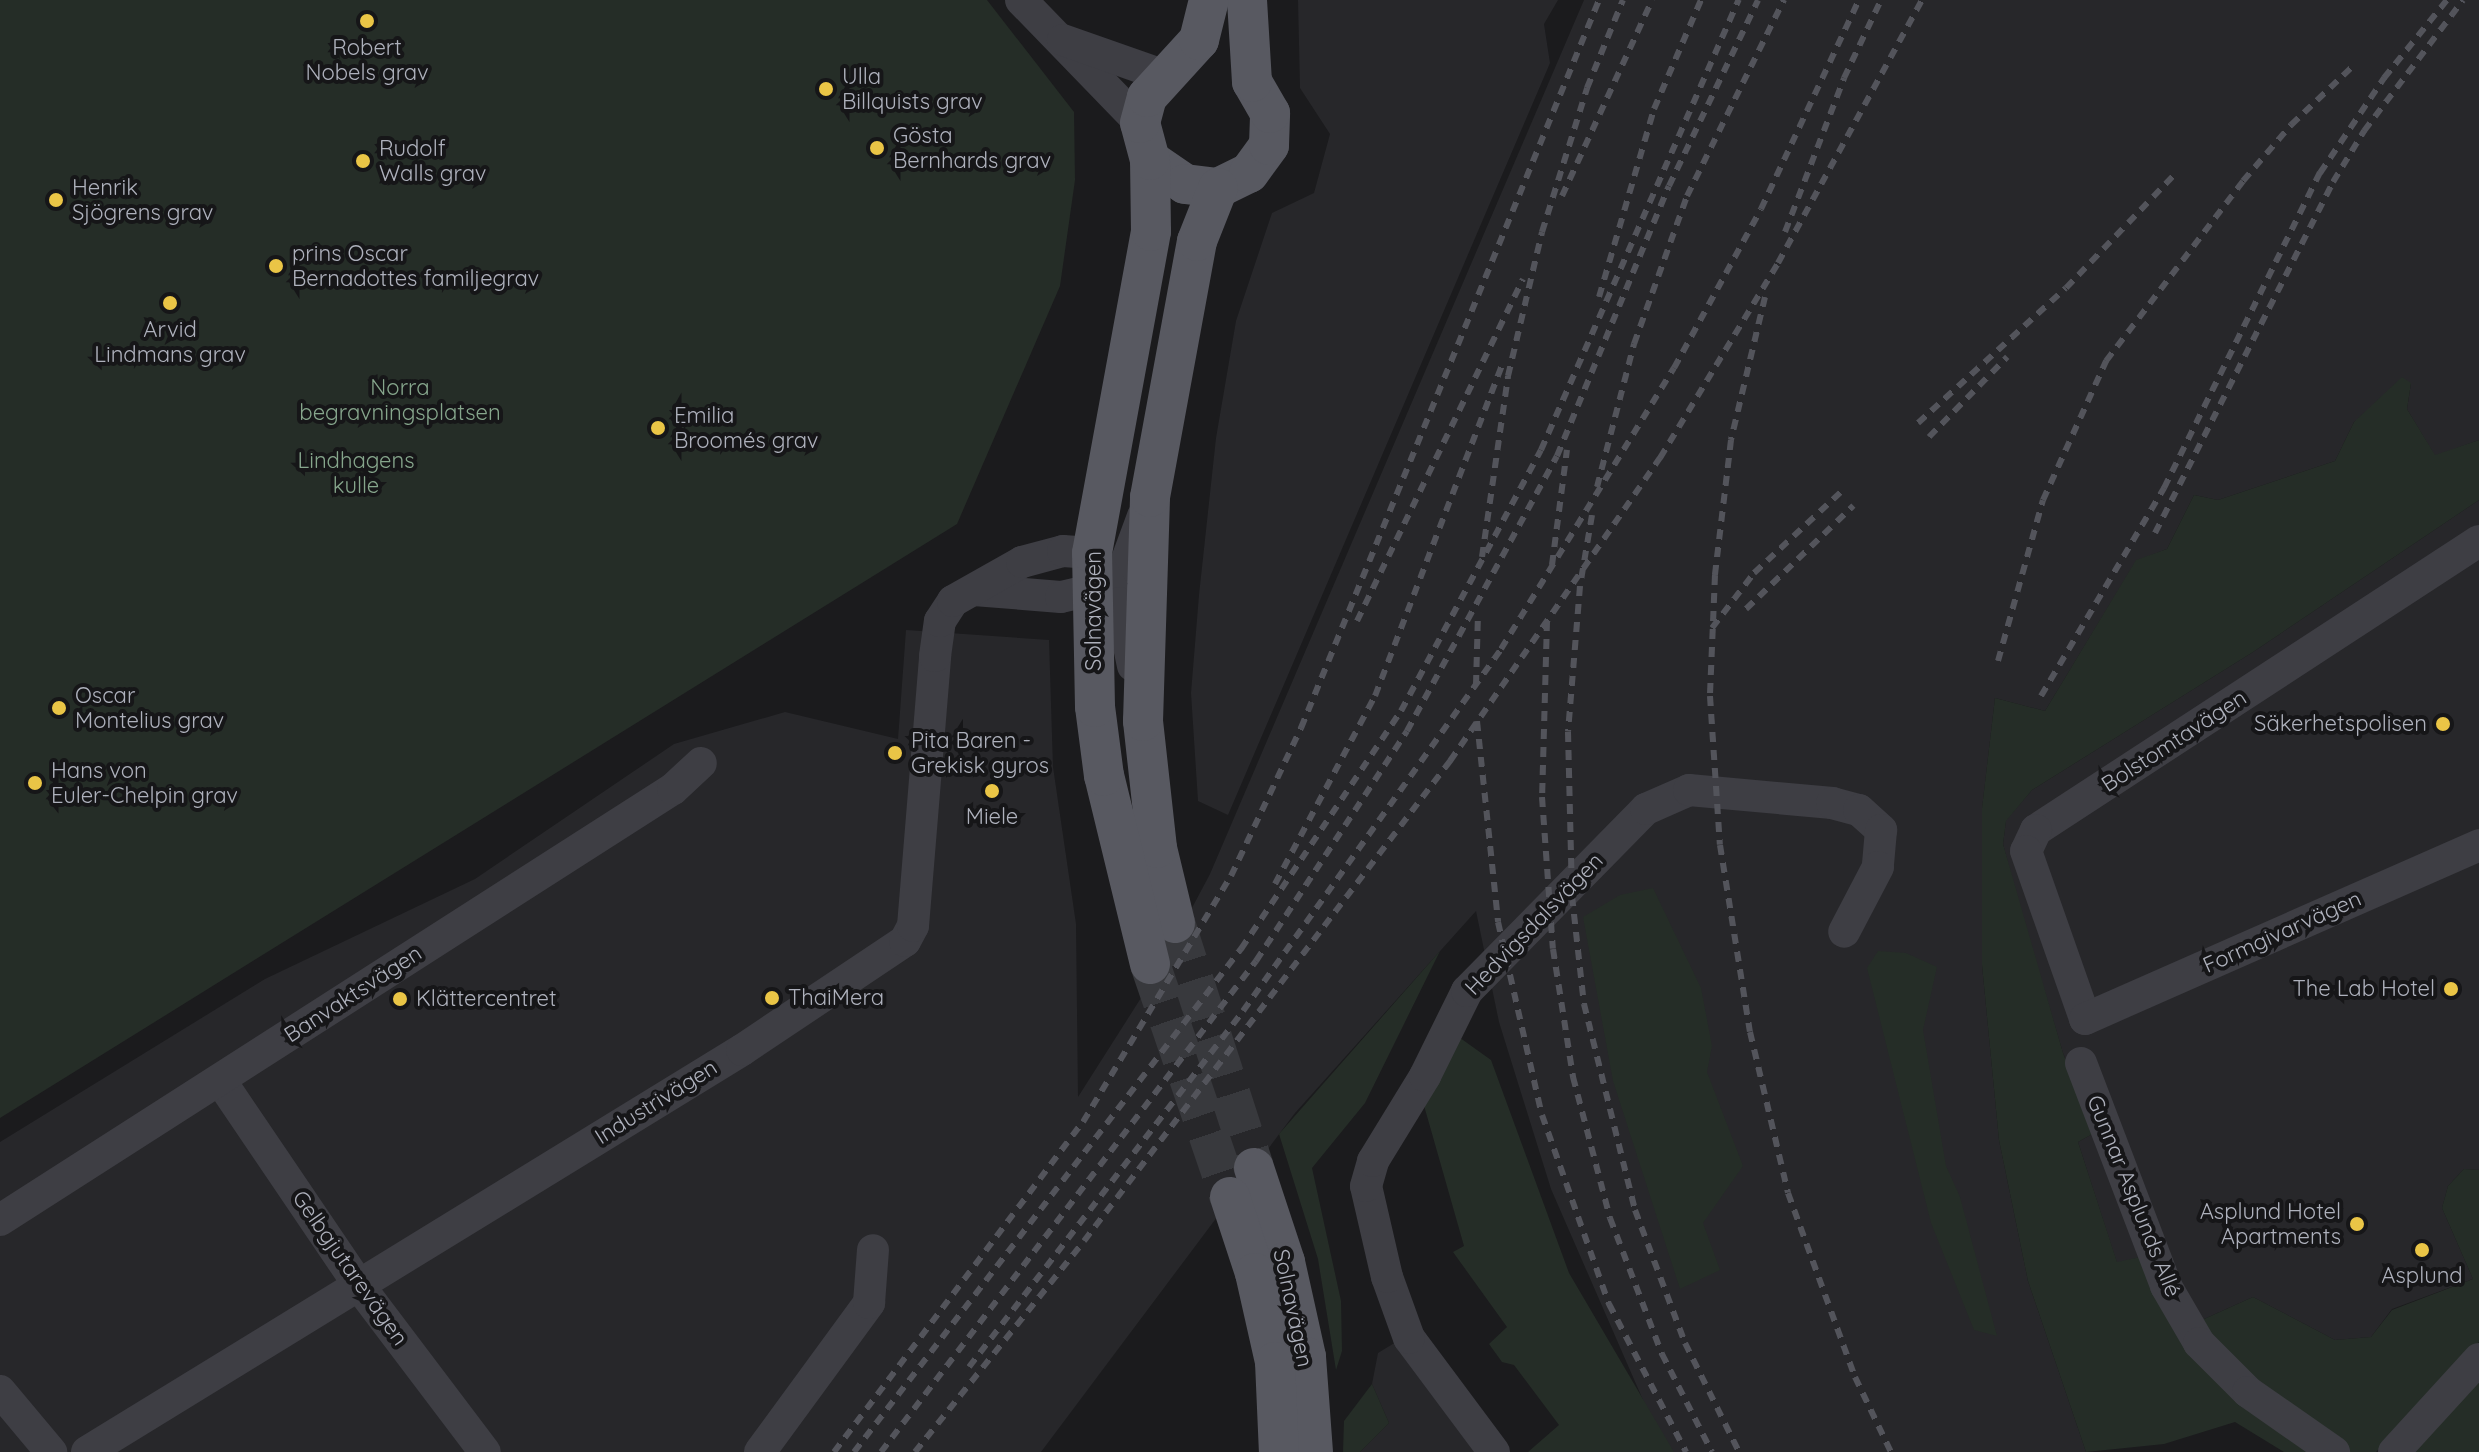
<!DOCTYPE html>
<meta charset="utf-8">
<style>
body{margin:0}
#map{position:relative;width:2479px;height:1452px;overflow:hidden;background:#1b1b1d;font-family:Quicksand,sans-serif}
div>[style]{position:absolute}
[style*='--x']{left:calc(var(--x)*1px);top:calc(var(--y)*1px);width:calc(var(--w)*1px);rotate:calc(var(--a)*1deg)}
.built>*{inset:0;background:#27272a}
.green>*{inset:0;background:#252d27}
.major-tunnel>*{height:40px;margin-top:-20px;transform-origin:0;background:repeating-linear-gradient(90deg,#38393d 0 40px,transparent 0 60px)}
.minor>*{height:32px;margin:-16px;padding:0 16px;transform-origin:16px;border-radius:16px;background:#3e3e44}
.major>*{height:40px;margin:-20px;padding:0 20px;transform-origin:20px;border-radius:20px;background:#585961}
.rail>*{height:6px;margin-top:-3px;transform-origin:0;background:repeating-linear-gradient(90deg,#53545b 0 10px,transparent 0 18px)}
.dots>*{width:22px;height:22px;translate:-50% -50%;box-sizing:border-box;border:4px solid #161618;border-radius:50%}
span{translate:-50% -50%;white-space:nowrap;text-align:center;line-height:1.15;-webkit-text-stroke:8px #161618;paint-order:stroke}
.poi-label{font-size:22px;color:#aeb1bc}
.left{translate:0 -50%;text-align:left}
.right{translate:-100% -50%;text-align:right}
.park-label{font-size:22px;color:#86a68c}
.street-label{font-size:22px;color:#aeb1bc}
</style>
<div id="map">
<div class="built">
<div style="clip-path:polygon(1298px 0,1558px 0,1544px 24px,1550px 63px,1228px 815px,1198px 801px,1191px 693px,1199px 595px,1216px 438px,1236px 321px,1272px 213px,1314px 193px,1330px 134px,1300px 88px)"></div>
<div style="clip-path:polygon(1584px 0,2479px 0,2479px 440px,2435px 456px,2407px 409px,2411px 383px,2354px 422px,2335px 461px,2218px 500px,2194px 495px,2167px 549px,2136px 561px,2045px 711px,1995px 698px,1982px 809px,1982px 965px,1999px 1140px,2028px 1281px,2086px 1452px,1673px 1452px,1650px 1416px,1551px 1189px,1499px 1022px,1476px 911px,1295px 1113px,1041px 1452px,0 1452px,0 1142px,265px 979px,475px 879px,674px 744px,785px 712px,898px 739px,906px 630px,1049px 640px,1053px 767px,1076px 924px,1078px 1097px,1160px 968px,1210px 874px)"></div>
<div style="clip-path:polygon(2479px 500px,2479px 1170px,2464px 1169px,2448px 1186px,2442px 1208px,2473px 1279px,2392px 1309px,2371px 1337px,2335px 1340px,2253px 1297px,2182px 1329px,2145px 1256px,2117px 1263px,2078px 1142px,2094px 1133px,2063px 1053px,2019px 905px,2003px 844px,2006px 820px,2032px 790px,2253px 652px)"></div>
<div style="clip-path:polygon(1396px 1342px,1483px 1452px,1360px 1452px,1389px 1423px,1372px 1384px,1378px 1353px)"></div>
</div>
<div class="green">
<div style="clip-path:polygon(0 0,987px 0,1074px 112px,1075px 180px,1060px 286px,957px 524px,0 1118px)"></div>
<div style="clip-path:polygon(2402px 377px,2411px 383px,2407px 409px,2435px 455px,2479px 440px,2479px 500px,2253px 652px,2032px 790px,2006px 821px,2003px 844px,2063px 1053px,2094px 1133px,2078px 1142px,2117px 1262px,2145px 1256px,2182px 1329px,2253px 1297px,2335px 1340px,2371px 1337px,2392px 1310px,2473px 1279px,2442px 1208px,2448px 1186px,2464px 1169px,2479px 1170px,2479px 1342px,2376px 1452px,2284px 1452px,2235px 1422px,2164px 1444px,2086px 1452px,2028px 1281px,1999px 1140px,1982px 965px,1982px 808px,1995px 698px,2045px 711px,2136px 560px,2167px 549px,2194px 495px,2218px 500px,2335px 461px,2354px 422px)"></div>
<div style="clip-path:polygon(1653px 888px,1701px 988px,1712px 1046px,1707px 1072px,1743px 1166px,1703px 1223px,1720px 1270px,1680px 1289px,1613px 1081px,1583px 917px,1620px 895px)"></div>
<div style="clip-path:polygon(1440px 951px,1365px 1103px,1312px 1168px,1341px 1301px,1342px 1351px,1336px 1370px,1318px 1259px,1279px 1134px)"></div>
<div style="clip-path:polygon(1878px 951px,1906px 953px,1937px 967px,1923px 1030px,1946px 1166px,1960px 1197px,1997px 1336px,1974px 1330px,1931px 1223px,1867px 968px)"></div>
<div style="clip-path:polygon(1456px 1035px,1491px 1060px,1569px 1273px,1674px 1452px,1528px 1452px,1559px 1425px,1514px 1365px,1502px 1362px,1489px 1344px,1507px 1327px,1453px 1252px,1464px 1246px,1423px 1102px)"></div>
<div style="clip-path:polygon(2479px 1375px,2479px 1452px,2409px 1452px)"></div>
<div style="clip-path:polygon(1372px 1384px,1389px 1423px,1360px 1452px,1343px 1452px,1344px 1421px)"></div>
</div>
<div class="major-tunnel">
<div style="--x:1175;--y:923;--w:257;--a:72.1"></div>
<div style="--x:1150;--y:964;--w:246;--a:71.1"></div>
</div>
<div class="minor">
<div style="--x:1021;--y:0;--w:171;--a:45.9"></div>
<div style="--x:1063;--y:40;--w:108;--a:19.4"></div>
<div style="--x:2479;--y:541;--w:529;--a:146.88"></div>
<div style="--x:2036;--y:830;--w:23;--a:115"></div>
<div style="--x:2026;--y:851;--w:178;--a:70.6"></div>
<div style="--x:2085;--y:1019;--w:431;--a:-23.8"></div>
<div style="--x:974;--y:590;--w:87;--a:4.6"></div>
<div style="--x:1061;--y:597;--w:32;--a:-13"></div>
<div style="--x:1092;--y:590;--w:41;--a:-37.1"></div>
<div style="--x:1125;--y:565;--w:52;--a:-69.8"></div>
<div style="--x:2081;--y:1063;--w:239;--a:69.1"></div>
<div style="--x:2166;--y:1286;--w:66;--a:59.9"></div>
<div style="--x:2199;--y:1343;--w:69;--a:45"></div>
<div style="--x:2248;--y:1392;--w:105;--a:34.9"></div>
<div style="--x:220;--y:1080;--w:250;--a:55.9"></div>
<div style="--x:360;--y:1287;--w:207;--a:52.9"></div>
<div style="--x:0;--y:1220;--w:799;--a:-32.64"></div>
<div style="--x:673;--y:789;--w:38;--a:-43"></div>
<div style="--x:0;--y:1391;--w:80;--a:50.1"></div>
<div style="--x:87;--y:1452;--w:769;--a:-31.54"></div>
<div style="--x:742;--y:1050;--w:196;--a:-33.8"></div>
<div style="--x:905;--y:941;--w:17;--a:-62"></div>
<div style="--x:913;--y:926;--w:271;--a:-85.3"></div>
<div style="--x:935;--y:656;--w:35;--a:-82"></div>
<div style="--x:940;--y:621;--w:24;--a:-57"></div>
<div style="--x:953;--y:601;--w:79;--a:-29.5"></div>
<div style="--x:1022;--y:562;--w:42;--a:-15"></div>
<div style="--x:1063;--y:551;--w:29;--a:4"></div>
<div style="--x:1092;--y:553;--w:57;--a:60.8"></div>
<div style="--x:1120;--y:603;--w:64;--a:78.3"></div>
<div style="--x:760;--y:1452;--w:185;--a:-53.8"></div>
<div style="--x:869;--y:1303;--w:53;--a:-85.7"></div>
<div style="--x:1494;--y:1452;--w:142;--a:-126.7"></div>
<div style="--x:1409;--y:1338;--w:65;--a:-109.8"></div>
<div style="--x:1387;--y:1277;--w:93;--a:-103"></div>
<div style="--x:1366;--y:1186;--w:26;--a:-74"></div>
<div style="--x:1373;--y:1161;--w:100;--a:-58.5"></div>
<div style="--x:1425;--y:1076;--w:95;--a:-63.7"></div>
<div style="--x:1467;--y:991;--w:255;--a:-45.5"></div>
<div style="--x:1646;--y:809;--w:47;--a:-23.8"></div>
<div style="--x:1689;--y:790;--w:144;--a:5.2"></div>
<div style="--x:1832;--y:803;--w:28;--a:15"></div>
<div style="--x:1859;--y:810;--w:30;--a:42"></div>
<div style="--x:1881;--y:830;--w:37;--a:95"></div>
<div style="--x:1878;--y:867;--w:73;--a:117.6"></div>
<div style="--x:2394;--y:1452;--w:126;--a:-47.6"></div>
</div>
<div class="major">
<div style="--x:1150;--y:160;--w:42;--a:34.4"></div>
<div style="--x:1185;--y:184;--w:33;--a:7"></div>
<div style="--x:1218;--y:188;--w:34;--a:-26"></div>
<div style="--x:1249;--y:173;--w:34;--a:-54"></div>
<div style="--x:1269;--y:145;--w:32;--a:-88"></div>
<div style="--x:1270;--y:113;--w:36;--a:-120"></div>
<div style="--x:1252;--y:82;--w:82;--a:-93.5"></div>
<div style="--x:1175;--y:923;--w:77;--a:-103.5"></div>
<div style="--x:1157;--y:848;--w:128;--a:-96.3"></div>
<div style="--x:1143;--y:721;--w:224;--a:-88.2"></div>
<div style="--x:1150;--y:497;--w:260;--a:-79.6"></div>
<div style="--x:1197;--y:241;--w:57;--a:-68.4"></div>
<div style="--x:1150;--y:964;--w:194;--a:-103.7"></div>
<div style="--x:1104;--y:776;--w:70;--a:-97.4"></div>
<div style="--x:1095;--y:707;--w:154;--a:-91.1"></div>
<div style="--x:1092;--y:553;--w:327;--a:-79.6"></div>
<div style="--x:1151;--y:231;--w:71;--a:-90.8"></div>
<div style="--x:1150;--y:160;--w:38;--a:-105"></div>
<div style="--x:1140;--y:123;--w:27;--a:-75"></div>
<div style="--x:1147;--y:97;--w:77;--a:-47.6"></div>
<div style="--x:1199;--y:40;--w:41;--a:-76"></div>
<div style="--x:1254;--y:1168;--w:99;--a:71.7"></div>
<div style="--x:1285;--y:1262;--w:97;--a:77.5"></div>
<div style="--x:1306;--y:1357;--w:95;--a:85.8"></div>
<div style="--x:1230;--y:1197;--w:80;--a:71.8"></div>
<div style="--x:1255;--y:1273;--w:91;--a:77.3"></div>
<div style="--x:1275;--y:1362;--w:90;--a:87.5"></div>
</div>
<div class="rail">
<div style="--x:1562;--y:196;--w:216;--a:-65.3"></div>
<div style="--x:1785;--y:232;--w:165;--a:-69"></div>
<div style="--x:1844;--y:78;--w:86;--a:-64.6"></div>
<div style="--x:1599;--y:297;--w:196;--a:-73.7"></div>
<div style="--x:1654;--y:109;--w:119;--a:-66.7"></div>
<div style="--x:1765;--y:297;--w:147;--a:103.4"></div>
<div style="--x:1731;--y:440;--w:136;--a:96.8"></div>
<div style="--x:1715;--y:575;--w:121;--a:92.4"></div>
<div style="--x:1710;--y:696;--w:149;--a:86.2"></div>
<div style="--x:1720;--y:845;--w:189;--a:80.9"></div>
<div style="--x:1750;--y:1032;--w:165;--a:76.7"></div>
<div style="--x:1788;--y:1193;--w:196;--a:70"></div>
<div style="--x:1855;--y:1377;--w:83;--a:64.4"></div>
<div style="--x:1918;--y:423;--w:200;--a:-42.4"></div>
<div style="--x:2066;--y:288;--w:156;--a:-46.3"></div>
<div style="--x:1929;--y:437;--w:112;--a:-45.7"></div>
<div style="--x:1597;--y:487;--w:148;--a:-75.5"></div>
<div style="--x:1634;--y:344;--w:157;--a:-70.3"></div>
<div style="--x:1687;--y:196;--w:219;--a:-63.7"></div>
<div style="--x:1592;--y:515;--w:72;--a:99.6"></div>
<div style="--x:1580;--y:586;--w:146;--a:94.7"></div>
<div style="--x:1568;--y:732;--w:164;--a:88.6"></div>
<div style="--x:1572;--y:896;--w:109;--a:83.7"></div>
<div style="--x:1584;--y:1004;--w:212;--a:76.1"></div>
<div style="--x:1635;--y:1210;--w:142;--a:69.4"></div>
<div style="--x:1685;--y:1343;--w:122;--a:63.6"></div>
<div style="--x:2155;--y:533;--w:394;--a:-63.1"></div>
<div style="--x:2333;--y:182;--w:60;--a:-58.7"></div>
<div style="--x:2364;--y:131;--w:164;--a:-52.9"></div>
<div style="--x:1482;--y:557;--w:183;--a:-81.8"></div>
<div style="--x:1508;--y:376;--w:148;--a:-76.7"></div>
<div style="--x:1542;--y:232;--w:151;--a:-72.6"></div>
<div style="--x:1587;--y:88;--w:95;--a:-67.8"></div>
<div style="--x:1552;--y:565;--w:116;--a:-82.6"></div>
<div style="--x:1746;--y:609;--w:149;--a:-43.9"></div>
<div style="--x:1357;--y:621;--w:380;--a:-64.1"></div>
<div style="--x:1547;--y:621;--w:176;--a:91.6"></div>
<div style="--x:1542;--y:797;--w:152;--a:85.9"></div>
<div style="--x:1553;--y:949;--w:130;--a:81.1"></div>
<div style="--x:1573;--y:1077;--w:146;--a:75.3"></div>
<div style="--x:1610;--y:1218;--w:146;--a:69.1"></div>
<div style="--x:1662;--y:1354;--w:110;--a:63"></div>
<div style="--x:1712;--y:628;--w:69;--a:-52.6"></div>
<div style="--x:1754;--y:573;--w:119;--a:-43"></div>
<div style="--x:1998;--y:661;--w:167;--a:-74.4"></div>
<div style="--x:2043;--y:500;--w:153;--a:-65.6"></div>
<div style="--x:2106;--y:361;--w:226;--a:-52.7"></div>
<div style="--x:2243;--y:181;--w:74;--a:-49.4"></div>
<div style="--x:2291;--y:125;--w:88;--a:-43.6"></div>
<div style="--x:1476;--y:685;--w:72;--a:-88.4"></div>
<div style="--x:2041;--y:696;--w:242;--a:-59.4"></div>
<div style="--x:2164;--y:488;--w:352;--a:-63.7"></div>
<div style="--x:2320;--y:173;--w:115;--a:-56"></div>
<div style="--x:2384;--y:78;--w:100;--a:-51.1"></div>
<div style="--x:1477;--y:721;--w:202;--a:84"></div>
<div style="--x:1498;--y:922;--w:198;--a:77.2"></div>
<div style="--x:1542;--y:1115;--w:201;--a:70.5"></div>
<div style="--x:1609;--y:1304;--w:167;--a:62.5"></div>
<div style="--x:1275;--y:884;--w:213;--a:-62"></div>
<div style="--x:1375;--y:696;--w:355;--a:-69"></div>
<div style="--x:969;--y:1367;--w:449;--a:-52.4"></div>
<div style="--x:1243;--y:1011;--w:445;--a:-54.5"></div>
<div style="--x:1501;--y:649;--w:330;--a:-58.4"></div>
<div style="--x:1674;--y:368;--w:181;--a:-61.3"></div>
<div style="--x:1761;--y:209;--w:231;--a:-64.9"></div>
<div style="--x:834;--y:1452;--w:413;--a:-53"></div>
<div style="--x:1083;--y:1122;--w:287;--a:-59"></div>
<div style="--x:1231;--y:876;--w:164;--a:-64.7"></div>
<div style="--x:1301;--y:728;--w:787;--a:-67.74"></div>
<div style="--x:854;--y:1452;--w:635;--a:-52.43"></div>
<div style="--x:1241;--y:949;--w:287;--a:-56.1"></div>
<div style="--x:1401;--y:711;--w:296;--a:-61.8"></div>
<div style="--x:1541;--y:450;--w:492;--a:-66.3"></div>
<div style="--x:881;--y:1452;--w:618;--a:-52.63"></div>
<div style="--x:1256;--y:961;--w:275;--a:-56.7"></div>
<div style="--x:1407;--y:731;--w:313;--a:-61.4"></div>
<div style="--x:1557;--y:456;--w:292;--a:-67.5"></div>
<div style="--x:1669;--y:186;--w:206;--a:-64.4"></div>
<div style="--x:915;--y:1452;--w:270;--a:-51.3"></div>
<div style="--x:1084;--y:1241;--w:604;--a:-52.67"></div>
<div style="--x:1450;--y:761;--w:369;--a:-55.3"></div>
<div style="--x:1660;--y:458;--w:228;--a:-58.8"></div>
<div style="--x:1778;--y:263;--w:300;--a:-61.3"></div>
</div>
<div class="dots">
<div style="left:367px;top:21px;background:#eac546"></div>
<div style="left:826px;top:89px;background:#eac546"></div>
<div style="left:877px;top:148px;background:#eac546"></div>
<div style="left:363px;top:161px;background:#eac546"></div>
<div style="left:56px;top:200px;background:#eac546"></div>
<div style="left:276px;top:266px;background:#eac546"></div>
<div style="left:170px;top:303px;background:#eac546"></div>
<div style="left:658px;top:428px;background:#eac546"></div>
<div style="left:59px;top:708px;background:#eac546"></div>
<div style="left:2443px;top:724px;background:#eac546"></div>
<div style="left:895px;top:753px;background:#eac546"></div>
<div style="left:35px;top:783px;background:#eac546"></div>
<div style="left:992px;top:791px;background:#eac546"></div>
<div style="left:2451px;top:989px;background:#eac546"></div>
<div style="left:772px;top:998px;background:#eac546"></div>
<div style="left:400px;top:999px;background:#eac546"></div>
<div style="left:2357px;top:1224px;background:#eac546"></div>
<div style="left:2422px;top:1250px;background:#eac546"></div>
</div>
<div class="poi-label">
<span style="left:367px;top:60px">Robert<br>Nobels grav</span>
<span class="left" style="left:842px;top:89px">Ulla<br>Billquists grav</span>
<span class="left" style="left:893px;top:148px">Gösta<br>Bernhards grav</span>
<span class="left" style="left:379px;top:161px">Rudolf<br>Walls grav</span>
<span class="left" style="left:72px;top:200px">Henrik<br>Sjögrens grav</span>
<span class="left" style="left:292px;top:266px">prins Oscar<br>Bernadottes familjegrav</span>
<span style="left:170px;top:342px">Arvid<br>Lindmans grav</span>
<span class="left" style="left:674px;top:428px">Emilia<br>Broomés grav</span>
<span class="left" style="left:75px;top:708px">Oscar<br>Montelius grav</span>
<span class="right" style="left:2427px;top:724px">Säkerhetspolisen</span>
<span class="left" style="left:911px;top:753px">Pita Baren -<br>Grekisk gyros</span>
<span class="left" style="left:51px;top:783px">Hans von<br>Euler-Chelpin grav</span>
<span style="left:992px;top:817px">Miele</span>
<span class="right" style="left:2435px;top:989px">The Lab Hotel</span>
<span class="left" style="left:788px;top:998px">ThaiMera</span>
<span class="left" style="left:416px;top:999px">Klättercentret</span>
<span class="right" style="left:2341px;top:1224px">Asplund Hotel<br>Apartments</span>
<span style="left:2422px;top:1276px">Asplund</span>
</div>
<div class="park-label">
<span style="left:400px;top:400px">Norra<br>begravningsplatsen</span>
<span style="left:356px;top:473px">Lindhagens<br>kulle</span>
</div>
<div class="street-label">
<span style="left:1094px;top:611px;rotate:-90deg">Solnavägen</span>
<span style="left:2174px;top:741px;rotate:-33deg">Bolstomtavägen</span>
<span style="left:1534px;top:924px;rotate:-46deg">Hedvigsdalsvägen</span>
<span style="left:2282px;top:932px;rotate:-24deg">Formgivarvägen</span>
<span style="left:353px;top:994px;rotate:-33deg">Banvaktsvägen</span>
<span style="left:656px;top:1102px;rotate:-32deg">Industrivägen</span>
<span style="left:2134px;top:1196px;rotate:68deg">Gunnar Asplunds Allé</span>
<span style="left:350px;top:1268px;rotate:55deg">Gelbgjutarevägen</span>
<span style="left:1293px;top:1308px;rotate:78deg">Solnavägen</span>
</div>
</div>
